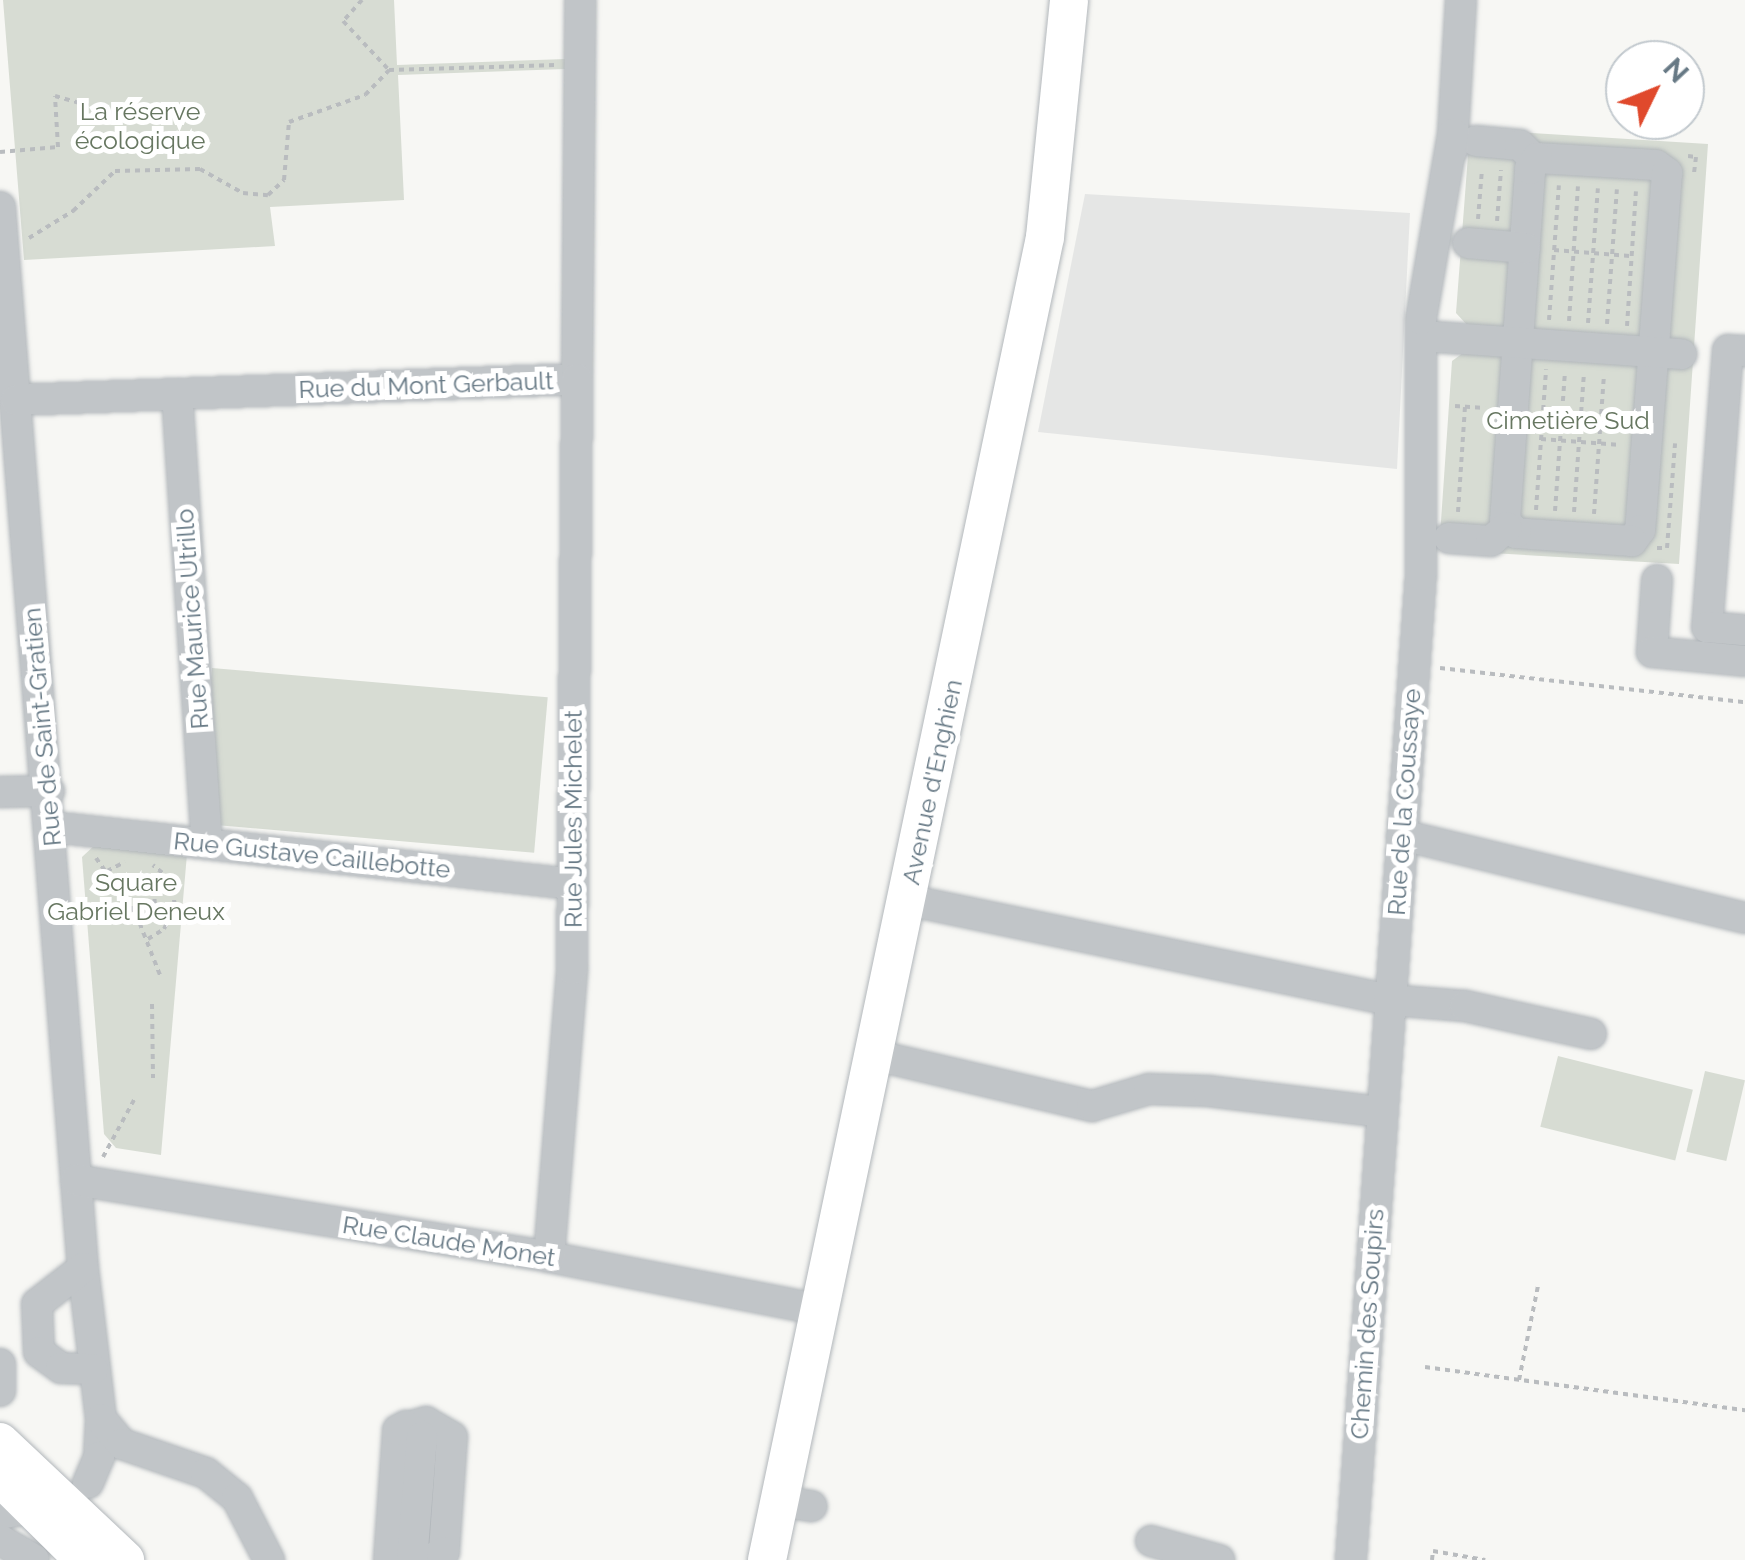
<!DOCTYPE html>
<meta charset="utf-8">
<style>
body{margin:0}
#map{position:relative;width:1745px;height:1560px;overflow:hidden;background:#f7f7f4;font-family:Raleway,sans-serif}
div>[style]{position:absolute}
[style*='--x']{left:calc(var(--x)*1px);top:calc(var(--y)*1px);width:calc(var(--w)*1px);rotate:calc(var(--a)*1deg)}
.built>*{inset:0;background:#e5e6e5}
.green>*{inset:0;background:#d7dcd3;transform-origin:0 0}
.path>*{height:4px;margin-top:-2px;transform-origin:0;background:repeating-linear-gradient(90deg,#b9bcbf 0 5px,transparent 0 10px)}
.roads{filter:drop-shadow(0 0 2px #b2b7bb) drop-shadow(0 0 2px #b2b7bb)}
.minor>*{height:30px;margin:-15px;padding:0 15px;transform-origin:15px;border-radius:15px;background:#c1c5c8}
.major>*{height:38px;margin:-19px;padding:0 19px;transform-origin:19px;border-radius:19px;background:#fff}
span{translate:-50% -50%;white-space:nowrap;text-align:center;line-height:1.15;-webkit-text-stroke:10px #fff;paint-order:stroke}
.park-label{font-size:25px;color:#677761}
.street-label{font-size:25px;color:#677985}
.north{position:absolute;left:1605px;top:40px;width:100px;height:100px;box-sizing:border-box;background:#fff;border:2px solid #c2c9ce;border-radius:50%;rotate:47deg;font-size:28px;font-weight:700;line-height:40px;text-align:center;color:#677985}
.north::after{content:'';display:block;margin:auto;width:35px;height:45px;background:#e0492c;clip-path:polygon(50% 0,100% 100%,50% 72%,0 100%)}
</style>
<div id="map">
<div class="built">
<div style="clip-path:polygon(1085px 194px,1410px 213px,1397px 469px,1038px 432px)"></div>
</div>
<div class="green">
<div style="clip-path:polygon(3px 0,394px 0,397px 65px,565px 59px,565px 69px,398px 75px,404px 200px,270px 207px,275px 246px,24px 260px)"></div>
<div style="clip-path:polygon(1470px 129px,1708px 144px,1679px 564px,1439px 550px,1452px 361px,1467px 350px,1467px 325px,1456px 313px)"></div>
<div style="left:212px;top:668px;width:337px;height:156px;rotate:5deg"></div>
<div style="clip-path:polygon(97px 843px,187px 854px,161px 1155px,116px 1148px,104px 1134px,82px 857px)"></div>
<div style="left:1558px;top:1056px;width:139px;height:73px;rotate:14deg"></div>
<div style="left:1705px;top:1071px;width:41px;height:83px;rotate:13deg"></div>
</div>
<div class="path">
<div style="--x:362;--y:0;--w:28;--a:132"></div>
<div style="--x:343;--y:21;--w:67;--a:46.8"></div>
<div style="--x:0;--y:152;--w:58;--a:-4.9"></div>
<div style="--x:58;--y:147;--w:51;--a:-93.4"></div>
<div style="--x:55;--y:96;--w:35;--a:16"></div>
<div style="--x:1688;--y:156;--w:8;--a:7"></div>
<div style="--x:1696;--y:157;--w:17;--a:97"></div>
<div style="--x:1478;--y:219;--w:50;--a:-85.4"></div>
<div style="--x:1497;--y:221;--w:51;--a:-85.5"></div>
<div style="--x:29;--y:238;--w:52;--a:-31.5"></div>
<div style="--x:73;--y:211;--w:58;--a:-43.6"></div>
<div style="--x:115;--y:171;--w:85;--a:-1.3"></div>
<div style="--x:200;--y:169;--w:49;--a:29.2"></div>
<div style="--x:243;--y:193;--w:25;--a:5"></div>
<div style="--x:268;--y:195;--w:22;--a:-43"></div>
<div style="--x:284;--y:180;--w:58;--a:-85.1"></div>
<div style="--x:289;--y:122;--w:81;--a:-19.6"></div>
<div style="--x:365;--y:95;--w:35;--a:-46"></div>
<div style="--x:389;--y:70;--w:166;--a:-1.7"></div>
<div style="--x:1554;--y:250;--w:76;--a:4.5"></div>
<div style="--x:1549;--y:320;--w:135;--a:-85.8"></div>
<div style="--x:1569;--y:321;--w:135;--a:-86.2"></div>
<div style="--x:1588;--y:323;--w:135;--a:-85.8"></div>
<div style="--x:1607;--y:324;--w:135;--a:-85.8"></div>
<div style="--x:1627;--y:326;--w:135;--a:-86.2"></div>
<div style="--x:1455;--y:406;--w:30;--a:4"></div>
<div style="--x:1541;--y:439;--w:80;--a:4.3"></div>
<div style="--x:1536;--y:510;--w:141;--a:-85.9"></div>
<div style="--x:1555;--y:511;--w:140;--a:-85.9"></div>
<div style="--x:1458;--y:512;--w:105;--a:-86.2"></div>
<div style="--x:1574;--y:512;--w:140;--a:-85.9"></div>
<div style="--x:1594;--y:514;--w:140;--a:-85.9"></div>
<div style="--x:1657;--y:548;--w:10;--a:0"></div>
<div style="--x:1667;--y:548;--w:105;--a:-85.6"></div>
<div style="--x:1440;--y:668;--w:307;--a:6.4"></div>
<div style="--x:96;--y:858;--w:69;--a:54.5"></div>
<div style="--x:136;--y:914;--w:66;--a:68.5"></div>
<div style="--x:107;--y:871;--w:20;--a:-27"></div>
<div style="--x:120;--y:889;--w:19;--a:-28"></div>
<div style="--x:137;--y:880;--w:19;--a:28"></div>
<div style="--x:154;--y:889;--w:19;--a:87"></div>
<div style="--x:155;--y:908;--w:20;--a:143"></div>
<div style="--x:154;--y:889;--w:19;--a:-32"></div>
<div style="--x:148;--y:939;--w:19;--a:-32"></div>
<div style="--x:164;--y:929;--w:26;--a:-65"></div>
<div style="--x:175;--y:905;--w:26;--a:-101"></div>
<div style="--x:170;--y:879;--w:22;--a:-141"></div>
<div style="--x:152;--y:1004;--w:74;--a:89.2"></div>
<div style="--x:103;--y:1157;--w:65;--a:-61.5"></div>
<div style="--x:1425;--y:1367;--w:323;--a:7.7"></div>
<div style="--x:1519;--y:1380;--w:96;--a:-78.6"></div>
<div style="--x:1432;--y:1560;--w:9;--a:-84"></div>
<div style="--x:1433;--y:1551;--w:53;--a:9.8"></div>
</div>
<div class="roads">
<div class="minor">
<div style="--x:1476;--y:141;--w:44;--a:5.2"></div>
<div style="--x:1520;--y:145;--w:20;--a:45"></div>
<div style="--x:1452;--y:151;--w:151;--a:-86.6"></div>
<div style="--x:1537;--y:158;--w:119;--a:3.4"></div>
<div style="--x:1656;--y:165;--w:14;--a:36"></div>
<div style="--x:1667;--y:173;--w:358;--a:94.3"></div>
<div style="--x:1640;--y:530;--w:14;--a:126"></div>
<div style="--x:1632;--y:541;--w:116;--a:-176.1"></div>
<div style="--x:1516;--y:533;--w:16;--a:-133"></div>
<div style="--x:1505;--y:521;--w:353;--a:-85.9"></div>
<div style="--x:1530;--y:169;--w:13;--a:-58"></div>
<div style="--x:0;--y:207;--w:1064;--a:85.53"></div>
<div style="--x:83;--y:1268;--w:152;--a:83.2"></div>
<div style="--x:101;--y:1419;--w:38;--a:93"></div>
<div style="--x:99;--y:1457;--w:28;--a:113"></div>
<div style="--x:1468;--y:243;--w:57;--a:5"></div>
<div style="--x:1436;--y:337;--w:246;--a:4"></div>
<div style="--x:1745;--y:351;--w:17;--a:-177"></div>
<div style="--x:1728;--y:350;--w:278;--a:94.3"></div>
<div style="--x:1707;--y:627;--w:38;--a:5"></div>
<div style="--x:177;--y:394;--w:450;--a:86.2"></div>
<div style="--x:16;--y:400;--w:561;--a:-2.14"></div>
<div style="--x:577;--y:379;--w:379;--a:-89.5"></div>
<div style="--x:1449;--y:538;--w:42;--a:4.1"></div>
<div style="--x:1491;--y:541;--w:21;--a:-41"></div>
<div style="--x:1657;--y:580;--w:72;--a:94"></div>
<div style="--x:1652;--y:652;--w:93;--a:5.5"></div>
<div style="--x:0;--y:792;--w:49;--a:-1.2"></div>
<div style="--x:52;--y:827;--w:523;--a:6.26"></div>
<div style="--x:1402;--y:835;--w:353;--a:13.6"></div>
<div style="--x:907;--y:900;--w:492;--a:11.7"></div>
<div style="--x:1389;--y:1000;--w:76;--a:4.5"></div>
<div style="--x:1465;--y:1006;--w:129;--a:12.5"></div>
<div style="--x:874;--y:1055;--w:224;--a:13.2"></div>
<div style="--x:1092;--y:1106;--w:59;--a:-16.6"></div>
<div style="--x:1149;--y:1089;--w:59;--a:1.9"></div>
<div style="--x:1208;--y:1091;--w:174;--a:6.9"></div>
<div style="--x:76;--y:1180;--w:479;--a:9.2"></div>
<div style="--x:549;--y:1257;--w:277;--a:11"></div>
<div style="--x:549;--y:1257;--w:289;--a:-85.4"></div>
<div style="--x:572;--y:969;--w:590;--a:-89.51"></div>
<div style="--x:83;--y:1268;--w:58;--a:142"></div>
<div style="--x:37;--y:1304;--w:48;--a:87.6"></div>
<div style="--x:39;--y:1352;--w:27;--a:36"></div>
<div style="--x:61;--y:1368;--w:32;--a:2"></div>
<div style="--x:0;--y:1364;--w:27;--a:90"></div>
<div style="--x:101;--y:1419;--w:33;--a:50"></div>
<div style="--x:122;--y:1444;--w:89;--a:19"></div>
<div style="--x:206;--y:1473;--w:40;--a:39"></div>
<div style="--x:237;--y:1498;--w:70;--a:62.7"></div>
<div style="--x:412;--y:1426;--w:15;--a:-16"></div>
<div style="--x:426;--y:1422;--w:30;--a:30"></div>
<div style="--x:452;--y:1437;--w:115;--a:94"></div>
<div style="--x:444;--y:1552;--w:16;--a:150"></div>
<div style="--x:779;--y:1501;--w:33;--a:9"></div>
<div style="--x:0;--y:1514;--w:48;--a:-10.8"></div>
<div style="--x:0;--y:1540;--w:39;--a:30"></div>
<div style="--x:1151;--y:1541;--w:71;--a:15.6"></div>
<div style="--x:389;--y:1560;--w:130;--a:-86"></div>
<div style="--x:398;--y:1430;--w:9;--a:-27"></div>
<div style="--x:406;--y:1426;--w:19;--a:35"></div>
<div style="--x:422;--y:1437;--w:123;--a:94.6"></div>
<div style="--x:1351;--y:1560;--w:987;--a:-85.94"></div>
<div style="--x:1421;--y:575;--w:256;--a:-90"></div>
<div style="--x:1421;--y:319;--w:188;--a:-80.2"></div>
</div>
<div class="major">
<div style="--x:0;--y:1442;--w:172;--a:43.3"></div>
<div style="--x:0;--y:1477;--w:118;--a:44.7"></div>
<div style="--x:767;--y:1560;--w:1352;--a:-78.13"></div>
<div style="--x:1045;--y:237;--w:238;--a:-84.2"></div>
</div>
</div>
<div class="park-label">
<span style="left:140px;top:126px">La réserve<br>écologique</span>
<span style="left:1568px;top:420px">Cimetière Sud</span>
<span style="left:136px;top:897px">Square<br>Gabriel Deneux</span>
</div>
<div class="street-label">
<span style="left:426px;top:385px;rotate:-2deg">Rue du Mont Gerbault</span>
<span style="left:192px;top:619px;rotate:-94deg">Rue Maurice Utrillo</span>
<span style="left:42px;top:727px;rotate:-95deg">Rue de Saint-Gratien</span>
<span style="left:932px;top:782px;rotate:-78deg">Avenue d'Enghien</span>
<span style="left:1404px;top:802px;rotate:-86deg">Rue de la Coussaye</span>
<span style="left:573px;top:819px;rotate:-90deg">Rue Jules Michelet</span>
<span style="left:312px;top:855px;rotate:6deg">Rue Gustave Caillebotte</span>
<span style="left:449px;top:1241px;rotate:9deg">Rue Claude Monet</span>
<span style="left:1367px;top:1324px;rotate:-86deg">Chemin des Soupirs</span>
</div>
<div class="north">N</div>
</div>
